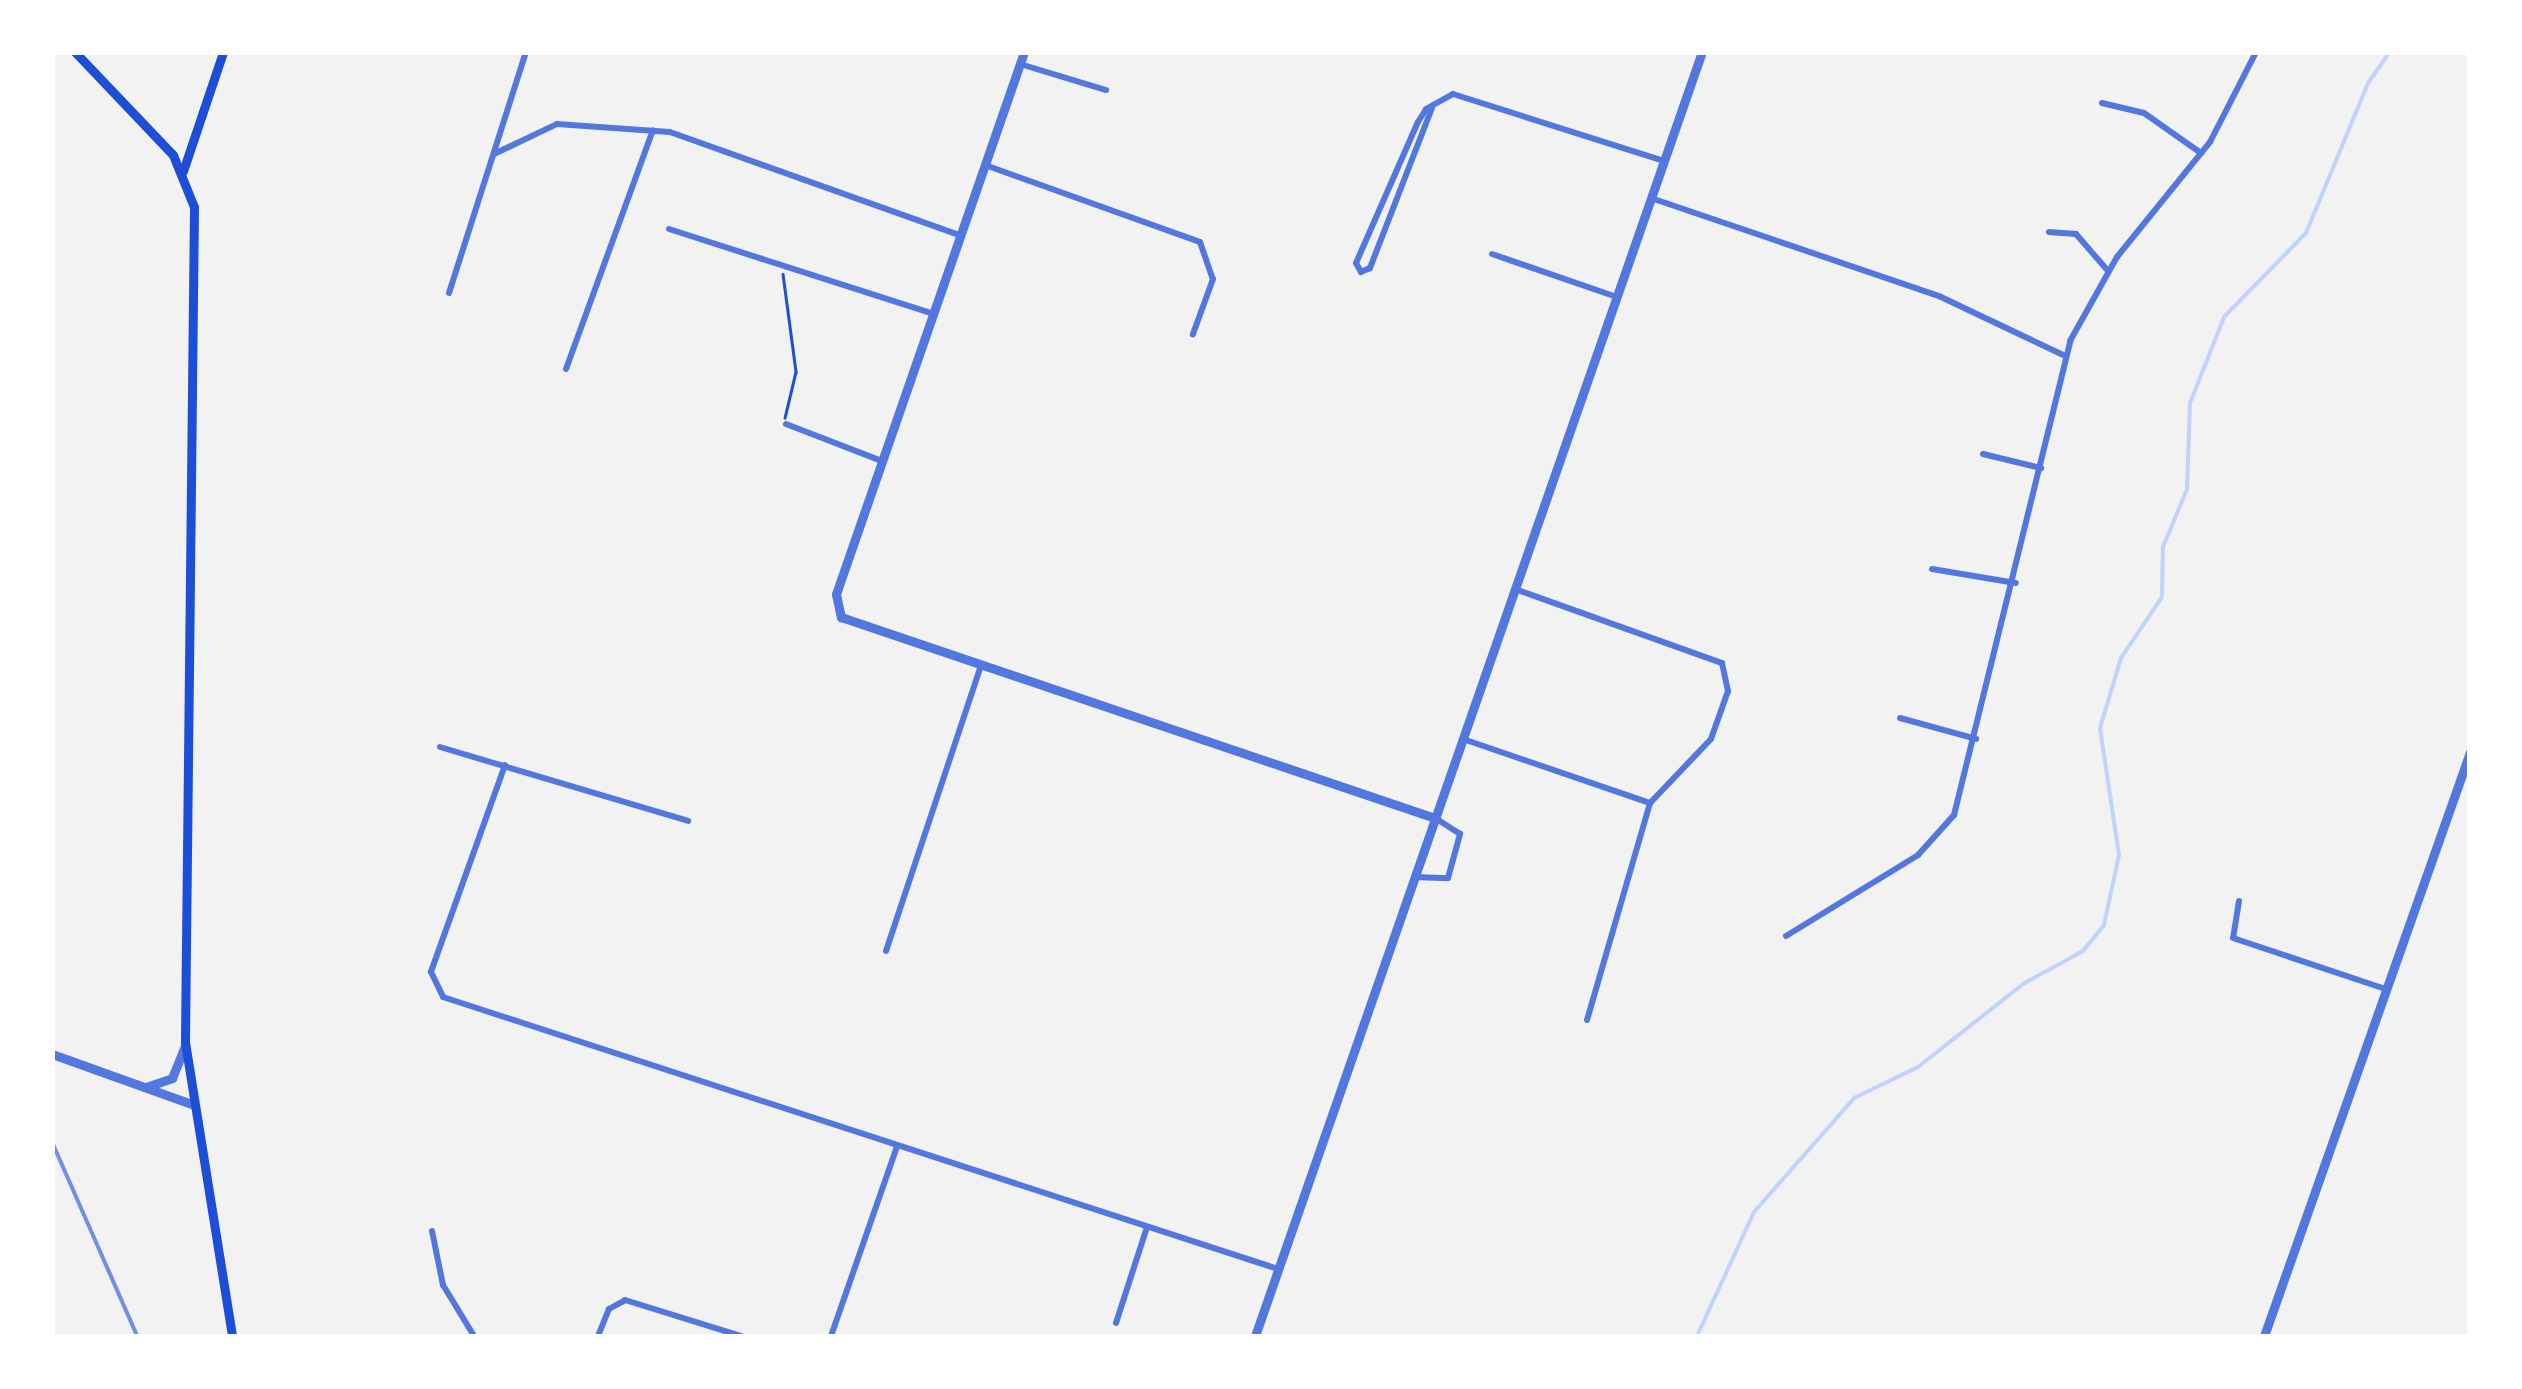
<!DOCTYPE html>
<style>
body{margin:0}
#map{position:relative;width:2522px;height:1389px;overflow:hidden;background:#f2f2f2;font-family:Barlow,sans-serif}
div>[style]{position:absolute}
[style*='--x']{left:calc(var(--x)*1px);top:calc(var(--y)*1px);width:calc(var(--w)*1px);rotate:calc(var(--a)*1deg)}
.stream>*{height:4px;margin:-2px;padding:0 2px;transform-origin:2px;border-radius:2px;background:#bfd3fe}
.path>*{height:2.5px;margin:-1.25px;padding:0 1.25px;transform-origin:1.25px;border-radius:1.25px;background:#1d4ed8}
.minor>*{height:6px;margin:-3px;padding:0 3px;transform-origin:3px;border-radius:3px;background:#5277de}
.tertiary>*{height:9px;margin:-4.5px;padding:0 4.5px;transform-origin:4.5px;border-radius:4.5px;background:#5277de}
.secondary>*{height:9px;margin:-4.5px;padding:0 4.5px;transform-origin:4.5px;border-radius:4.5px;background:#1d4ed8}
.rail>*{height:4px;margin:-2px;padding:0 2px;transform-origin:2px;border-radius:2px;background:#7290e2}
span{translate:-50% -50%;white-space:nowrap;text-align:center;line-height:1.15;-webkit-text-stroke:10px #fff;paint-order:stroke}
.frame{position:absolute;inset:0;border:55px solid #fff;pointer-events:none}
</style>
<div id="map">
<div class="stream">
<div style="--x:1697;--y:1336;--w:136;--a:-65.3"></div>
<div style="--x:1754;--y:1212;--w:152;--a:-48.7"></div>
<div style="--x:1854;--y:1098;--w:71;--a:-25.8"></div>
<div style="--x:1918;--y:1067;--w:134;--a:-38.3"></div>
<div style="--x:2023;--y:984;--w:68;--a:-28.8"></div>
<div style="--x:2083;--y:951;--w:33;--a:-51"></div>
<div style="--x:2104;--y:925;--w:72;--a:-77.9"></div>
<div style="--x:2119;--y:855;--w:128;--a:-98.5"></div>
<div style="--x:2100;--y:728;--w:73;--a:-73.3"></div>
<div style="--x:2121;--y:658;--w:73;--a:-56.1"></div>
<div style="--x:2162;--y:597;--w:50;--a:-88.9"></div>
<div style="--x:2163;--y:547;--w:63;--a:-67.5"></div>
<div style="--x:2187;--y:489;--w:86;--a:-88"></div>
<div style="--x:2190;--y:403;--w:92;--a:-68.4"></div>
<div style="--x:2224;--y:317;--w:117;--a:-45.7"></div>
<div style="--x:2306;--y:233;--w:162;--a:-67.5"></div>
<div style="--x:2368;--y:83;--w:38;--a:-55"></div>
</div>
<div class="path">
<div style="--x:783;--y:274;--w:99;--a:82.4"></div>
<div style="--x:796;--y:372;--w:47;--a:103.4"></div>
</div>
<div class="minor">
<div style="--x:1020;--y:64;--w:90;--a:16.8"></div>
<div style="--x:2102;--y:103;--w:43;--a:13.4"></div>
<div style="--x:2144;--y:113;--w:70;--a:35.1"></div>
<div style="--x:1432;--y:108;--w:172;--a:111.2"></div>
<div style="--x:1370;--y:268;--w:10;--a:156"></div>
<div style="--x:1361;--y:272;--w:10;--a:-119"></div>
<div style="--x:1356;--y:263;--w:154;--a:-66.3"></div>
<div style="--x:1418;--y:122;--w:15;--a:-58"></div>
<div style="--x:1426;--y:109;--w:31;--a:-29"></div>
<div style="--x:1453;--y:94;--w:221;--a:17.6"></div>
<div style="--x:494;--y:154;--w:70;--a:-25.5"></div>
<div style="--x:557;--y:124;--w:113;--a:4"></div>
<div style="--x:670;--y:132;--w:308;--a:19.6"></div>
<div style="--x:985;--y:165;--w:228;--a:19.7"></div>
<div style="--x:1200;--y:242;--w:39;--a:71"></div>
<div style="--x:1213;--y:279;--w:59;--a:110"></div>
<div style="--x:1651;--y:198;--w:306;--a:18.8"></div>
<div style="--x:1941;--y:297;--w:137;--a:25.4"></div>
<div style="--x:669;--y:229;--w:277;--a:17.8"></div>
<div style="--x:2049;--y:232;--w:27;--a:4"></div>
<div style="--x:2076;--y:234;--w:49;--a:49.1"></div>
<div style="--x:1492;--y:254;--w:132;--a:19"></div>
<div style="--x:449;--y:293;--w:253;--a:-72.3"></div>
<div style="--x:566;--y:369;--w:254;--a:-70"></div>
<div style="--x:786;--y:424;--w:103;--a:21.1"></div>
<div style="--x:1983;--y:454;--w:60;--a:13.6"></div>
<div style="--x:1932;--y:569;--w:85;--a:9.5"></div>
<div style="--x:1515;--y:589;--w:220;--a:19.7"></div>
<div style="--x:1722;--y:663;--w:29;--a:78"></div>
<div style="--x:1728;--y:691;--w:51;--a:109.5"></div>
<div style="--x:1711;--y:739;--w:88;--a:133.6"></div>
<div style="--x:1900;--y:718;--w:79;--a:15.4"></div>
<div style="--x:1463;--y:739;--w:198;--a:18.9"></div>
<div style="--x:440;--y:747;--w:259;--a:16.6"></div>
<div style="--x:505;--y:765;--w:220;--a:109.7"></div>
<div style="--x:431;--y:972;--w:28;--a:64"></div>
<div style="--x:443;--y:997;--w:878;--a:18.04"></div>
<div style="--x:1414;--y:877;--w:34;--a:2"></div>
<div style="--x:1448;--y:878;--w:46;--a:-74.7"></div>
<div style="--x:1460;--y:834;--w:30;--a:-147"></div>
<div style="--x:2239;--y:901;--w:37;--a:99"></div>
<div style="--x:2233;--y:938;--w:160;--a:18.5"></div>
<div style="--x:1786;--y:936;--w:155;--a:-31.5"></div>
<div style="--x:1918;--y:855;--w:54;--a:-48"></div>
<div style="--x:1954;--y:815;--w:488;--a:-76.2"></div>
<div style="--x:2070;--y:341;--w:96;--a:-60.8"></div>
<div style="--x:2117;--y:257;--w:148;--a:-51"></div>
<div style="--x:2210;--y:142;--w:101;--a:-62.9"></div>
<div style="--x:886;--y:951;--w:301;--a:-71.6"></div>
<div style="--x:1587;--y:1020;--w:226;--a:-73.8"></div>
<div style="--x:432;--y:1231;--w:55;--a:78.5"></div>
<div style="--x:443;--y:1285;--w:60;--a:58.7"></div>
<div style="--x:1116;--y:1323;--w:101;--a:-72.1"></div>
<div style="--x:598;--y:1336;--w:29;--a:-68"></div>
<div style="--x:609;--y:1309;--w:18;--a:-29"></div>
<div style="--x:625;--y:1300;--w:121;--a:17.2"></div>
<div style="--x:831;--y:1336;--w:201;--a:-70.8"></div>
</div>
<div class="tertiary">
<div style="--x:1024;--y:52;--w:574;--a:109.13"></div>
<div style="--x:836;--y:594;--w:24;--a:78"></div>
<div style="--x:841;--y:617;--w:627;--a:18.69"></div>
<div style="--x:52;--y:1054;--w:149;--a:19.7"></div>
<div style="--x:146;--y:1087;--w:28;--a:-19"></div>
<div style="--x:172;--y:1078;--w:35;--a:-68"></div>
<div style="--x:1255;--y:1336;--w:1360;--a:-70.81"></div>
<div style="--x:2264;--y:1336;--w:619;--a:-70.57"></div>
</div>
<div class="secondary">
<div style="--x:75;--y:52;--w:142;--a:46.4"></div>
<div style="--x:173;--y:155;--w:56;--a:68"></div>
<div style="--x:194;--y:207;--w:835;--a:90.62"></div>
<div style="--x:185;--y:1042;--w:298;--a:80.9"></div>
<div style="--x:183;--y:171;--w:126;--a:-71.4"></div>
</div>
<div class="rail">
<div style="--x:52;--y:1142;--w:212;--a:66.3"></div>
</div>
<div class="frame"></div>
</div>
